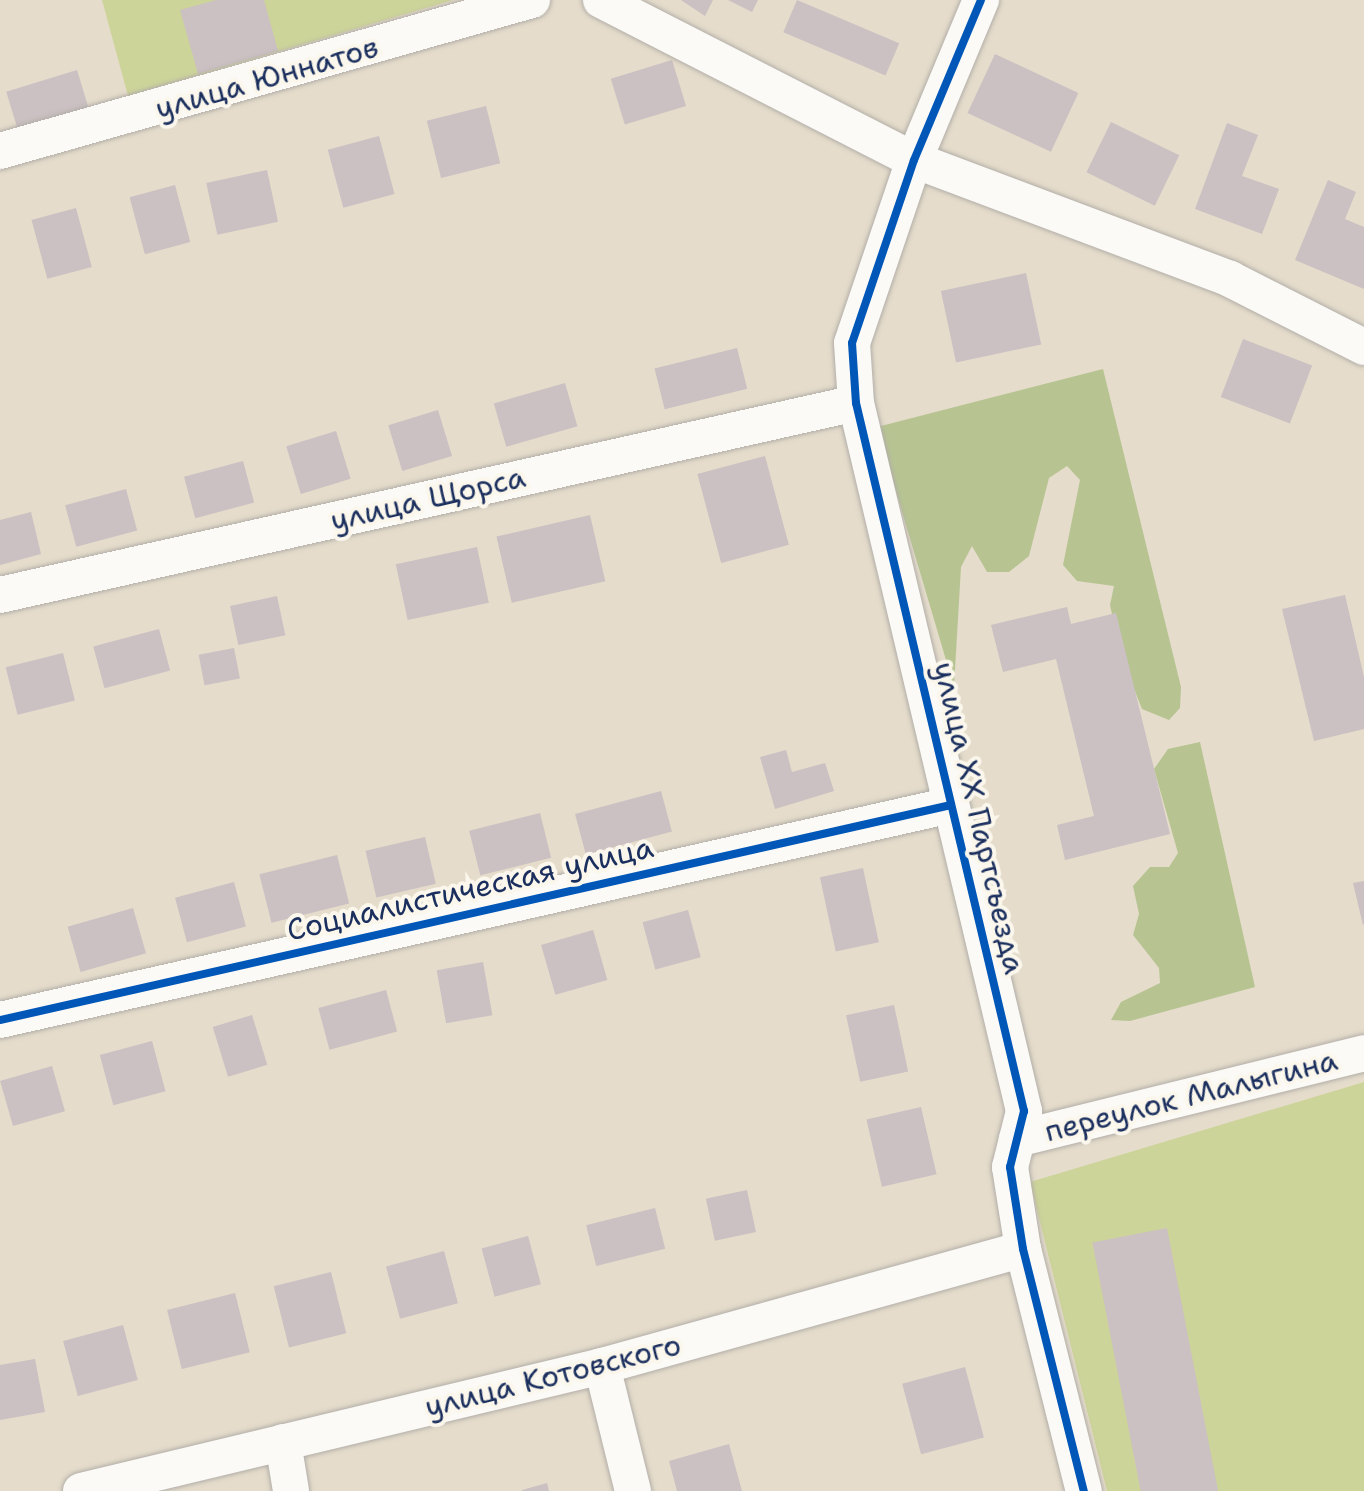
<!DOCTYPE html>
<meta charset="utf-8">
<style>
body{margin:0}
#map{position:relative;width:1364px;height:1491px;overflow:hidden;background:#e5dccb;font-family:"Shantell Sans",sans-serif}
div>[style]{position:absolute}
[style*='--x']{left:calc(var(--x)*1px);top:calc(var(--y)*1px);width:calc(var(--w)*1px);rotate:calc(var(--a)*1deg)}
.green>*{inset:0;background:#cdd49a}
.forest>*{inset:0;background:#b7c492}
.building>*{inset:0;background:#cbc0c2;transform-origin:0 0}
.roads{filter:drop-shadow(0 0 2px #b2aea8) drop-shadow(0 0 2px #b2aea8)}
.minor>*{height:36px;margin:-18px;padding:0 18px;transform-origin:18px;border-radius:18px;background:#fbfaf7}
.cycleway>*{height:8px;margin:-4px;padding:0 4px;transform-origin:4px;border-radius:4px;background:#0057b8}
span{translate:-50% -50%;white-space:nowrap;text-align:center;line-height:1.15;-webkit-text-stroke:8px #fbf7ec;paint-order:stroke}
.street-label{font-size:30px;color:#1b2f5e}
</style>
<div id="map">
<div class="green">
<div style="clip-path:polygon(102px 0,453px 0,128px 96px)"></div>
<div style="clip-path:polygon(1364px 1082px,1364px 1491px,1107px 1491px,1030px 1182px)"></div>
</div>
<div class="forest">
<div style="clip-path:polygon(1103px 369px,1181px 687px,1180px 708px,1169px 720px,1142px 709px,1121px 656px,1110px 605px,1114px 586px,1077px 581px,1063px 565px,1080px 480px,1067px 466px,1049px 478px,1029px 556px,1009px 572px,987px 572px,972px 546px,961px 567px,954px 687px,877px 427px)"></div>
<div style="clip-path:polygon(1200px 742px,1255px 987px,1130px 1021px,1111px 1020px,1121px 1002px,1160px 983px,1159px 968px,1133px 935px,1139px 914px,1133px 886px,1150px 867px,1169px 867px,1178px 853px,1154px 769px,1168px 749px)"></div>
</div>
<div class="building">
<div style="clip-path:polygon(216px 0,264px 0,278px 51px,198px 74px,180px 10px)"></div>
<div style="clip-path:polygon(681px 0,713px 0,705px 16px)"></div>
<div style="clip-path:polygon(728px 0,758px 0,752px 12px)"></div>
<div style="left:797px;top:0;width:111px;height:35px;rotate:23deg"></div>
<div style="left:995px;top:54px;width:92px;height:65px;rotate:25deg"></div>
<div style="left:672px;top:60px;width:48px;height:64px;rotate:73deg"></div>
<div style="left:77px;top:70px;width:48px;height:74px;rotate:73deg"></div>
<div style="left:486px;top:106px;width:59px;height:61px;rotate:76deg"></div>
<div style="left:1111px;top:122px;width:76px;height:56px;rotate:26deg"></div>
<div style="clip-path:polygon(1227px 123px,1258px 135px,1242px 176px,1279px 189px,1262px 234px,1195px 209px)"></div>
<div style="left:379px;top:136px;width:60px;height:53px;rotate:75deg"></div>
<div style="left:267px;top:170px;width:53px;height:62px;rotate:78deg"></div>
<div style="clip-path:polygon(1328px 180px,1356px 192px,1345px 219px,1364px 227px,1364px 289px,1295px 260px)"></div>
<div style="left:175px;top:185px;width:59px;height:47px;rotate:75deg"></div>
<div style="left:76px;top:208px;width:61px;height:46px;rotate:75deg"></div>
<div style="left:1026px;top:273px;width:73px;height:87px;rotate:78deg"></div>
<div style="left:1243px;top:339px;width:74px;height:62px;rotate:21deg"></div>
<div style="left:737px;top:348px;width:42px;height:85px;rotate:76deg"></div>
<div style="left:565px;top:383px;width:45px;height:74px;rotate:74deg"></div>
<div style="left:438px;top:410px;width:48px;height:52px;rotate:73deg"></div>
<div style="left:336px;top:431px;width:50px;height:52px;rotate:73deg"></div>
<div style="left:765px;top:456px;width:92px;height:70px;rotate:75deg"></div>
<div style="left:243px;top:461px;width:43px;height:61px;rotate:75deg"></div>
<div style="left:126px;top:489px;width:43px;height:63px;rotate:75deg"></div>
<div style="clip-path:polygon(31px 512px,41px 554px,0 565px,0 520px)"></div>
<div style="left:590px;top:515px;width:68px;height:96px;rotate:77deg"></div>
<div style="left:477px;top:547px;width:57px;height:83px;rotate:78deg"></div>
<div style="clip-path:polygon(1345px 595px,1364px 677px,1364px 729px,1314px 741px,1282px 609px)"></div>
<div style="left:277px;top:596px;width:40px;height:48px;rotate:78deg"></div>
<div style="clip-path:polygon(1067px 607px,1071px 624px,1116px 613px,1170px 834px,1065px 860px,1057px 825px,1094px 816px,1056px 659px,1003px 672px,991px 625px)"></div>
<div style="left:159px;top:629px;width:43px;height:68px;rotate:75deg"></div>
<div style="left:234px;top:648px;width:31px;height:36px;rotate:79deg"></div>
<div style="left:63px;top:653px;width:49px;height:59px;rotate:76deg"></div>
<div style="clip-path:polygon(786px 750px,792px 772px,825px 763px,834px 791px,775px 809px,760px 757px)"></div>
<div style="left:661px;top:791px;width:42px;height:89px;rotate:75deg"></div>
<div style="left:540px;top:813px;width:46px;height:73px;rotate:76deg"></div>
<div style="left:425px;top:837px;width:48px;height:61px;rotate:77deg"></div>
<div style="left:337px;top:855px;width:50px;height:80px;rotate:76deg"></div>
<div style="left:863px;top:868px;width:76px;height:44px;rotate:78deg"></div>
<div style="clip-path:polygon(1364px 881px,1364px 924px,1363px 925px,1353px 883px)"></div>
<div style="left:234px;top:882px;width:46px;height:61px;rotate:75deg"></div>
<div style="left:133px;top:908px;width:47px;height:68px;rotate:74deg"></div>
<div style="left:688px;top:910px;width:49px;height:47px;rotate:75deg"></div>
<div style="left:593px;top:930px;width:52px;height:54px;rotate:74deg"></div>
<div style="left:483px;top:962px;width:54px;height:47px;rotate:80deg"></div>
<div style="left:386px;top:990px;width:43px;height:70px;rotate:75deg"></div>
<div style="left:894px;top:1005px;width:68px;height:49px;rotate:78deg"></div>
<div style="left:252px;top:1015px;width:52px;height:41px;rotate:73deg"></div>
<div style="left:152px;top:1041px;width:52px;height:54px;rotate:75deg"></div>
<div style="left:52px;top:1066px;width:47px;height:54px;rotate:74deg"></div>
<div style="left:921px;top:1107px;width:69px;height:56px;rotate:77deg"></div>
<div style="left:747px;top:1190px;width:43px;height:42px;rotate:78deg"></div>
<div style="left:655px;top:1208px;width:42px;height:71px;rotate:76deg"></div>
<div style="left:1167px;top:1228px;width:268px;height:76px;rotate:79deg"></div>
<div style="left:528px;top:1236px;width:50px;height:48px;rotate:75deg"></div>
<div style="left:444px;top:1251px;width:54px;height:60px;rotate:75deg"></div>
<div style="left:331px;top:1272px;width:63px;height:59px;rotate:76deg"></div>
<div style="left:235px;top:1293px;width:61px;height:70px;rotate:76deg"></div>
<div style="left:123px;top:1325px;width:57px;height:62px;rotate:75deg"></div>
<div style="clip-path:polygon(35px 1359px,45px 1412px,0 1420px,0 1365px)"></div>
<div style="left:965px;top:1367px;width:73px;height:65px;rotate:75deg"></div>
<div style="clip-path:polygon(729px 1444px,742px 1491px,677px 1491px,669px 1461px)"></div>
<div style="clip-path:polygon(547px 1483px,549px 1491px,522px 1491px,522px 1490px)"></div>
</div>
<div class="roads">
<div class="minor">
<div style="--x:601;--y:0;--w:352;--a:27.1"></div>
<div style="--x:914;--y:160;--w:338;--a:20.6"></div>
<div style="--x:1230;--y:279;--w:150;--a:26.9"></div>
<div style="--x:981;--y:0;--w:173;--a:112.7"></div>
<div style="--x:914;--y:160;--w:193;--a:108.7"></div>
<div style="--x:852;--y:343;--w:60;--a:86.2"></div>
<div style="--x:856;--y:403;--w:728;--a:76.65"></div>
<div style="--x:1024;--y:1111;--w:58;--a:104"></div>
<div style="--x:1010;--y:1167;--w:83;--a:81"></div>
<div style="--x:1023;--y:1249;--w:250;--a:75.9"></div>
<div style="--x:0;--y:151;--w:553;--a:-15.85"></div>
<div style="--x:0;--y:595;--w:877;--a:-12.64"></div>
<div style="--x:0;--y:1020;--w:975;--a:-12.74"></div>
<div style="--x:1017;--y:1139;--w:357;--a:-13.9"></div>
<div style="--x:602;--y:1366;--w:129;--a:76.1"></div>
<div style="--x:283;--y:1442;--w:50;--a:80.7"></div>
<div style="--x:81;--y:1491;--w:536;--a:-13.49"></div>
<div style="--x:602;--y:1366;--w:437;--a:-15.5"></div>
</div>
</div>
<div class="cycleway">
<div style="--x:981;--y:0;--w:173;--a:112.7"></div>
<div style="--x:914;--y:160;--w:193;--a:108.7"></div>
<div style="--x:852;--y:343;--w:60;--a:86.2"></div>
<div style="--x:856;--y:403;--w:728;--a:76.65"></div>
<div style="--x:1024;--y:1111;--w:58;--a:104"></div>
<div style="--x:1010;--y:1167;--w:83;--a:81"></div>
<div style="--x:1023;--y:1249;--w:250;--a:75.9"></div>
<div style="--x:0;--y:1020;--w:975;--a:-12.74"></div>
</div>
<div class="street-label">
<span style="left:267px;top:78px;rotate:-16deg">улица Юннатов</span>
<span style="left:428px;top:499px;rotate:-13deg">улица Щорса</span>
<span style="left:979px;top:818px;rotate:77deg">улица XX Партсъезда</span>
<span style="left:470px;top:889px;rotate:-13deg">Социалистическая улица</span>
<span style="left:1191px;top:1096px;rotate:-14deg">переулок Малыгина</span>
<span style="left:553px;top:1376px;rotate:-14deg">улица Котовского</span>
</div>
</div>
